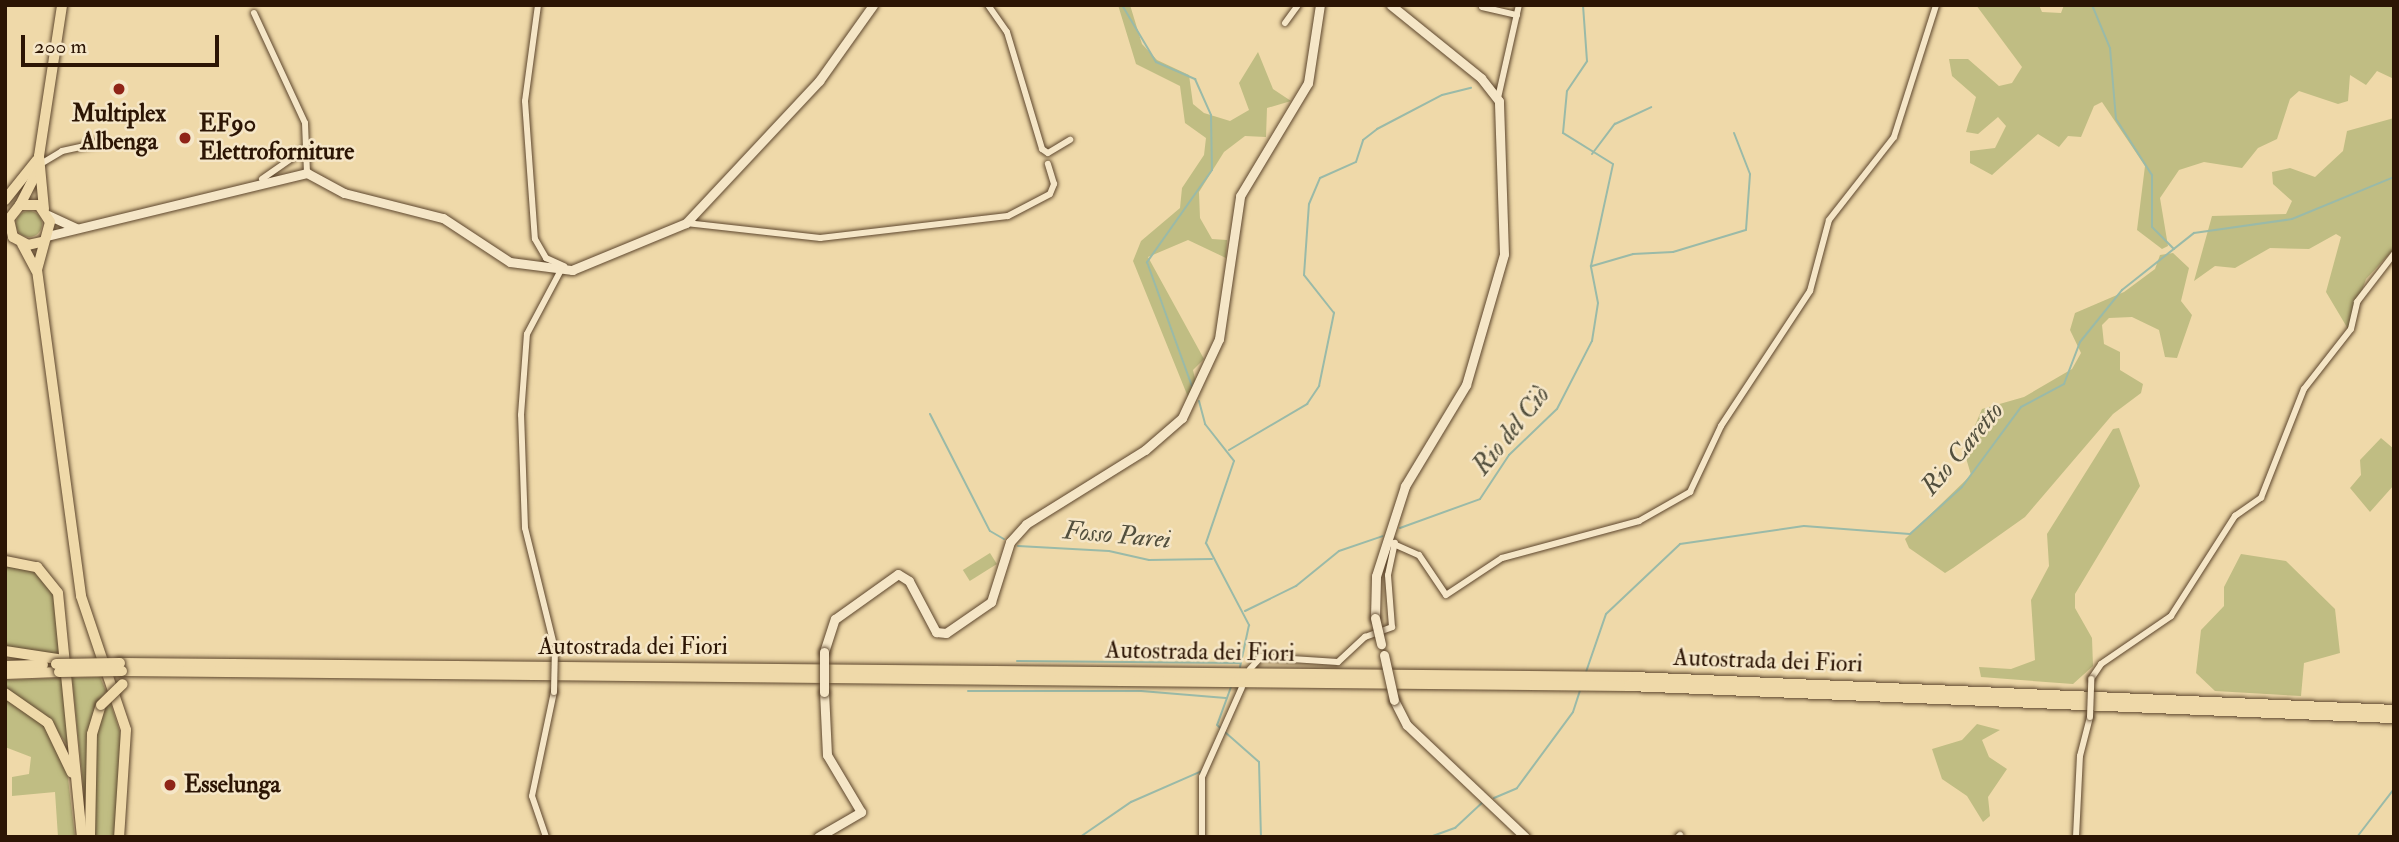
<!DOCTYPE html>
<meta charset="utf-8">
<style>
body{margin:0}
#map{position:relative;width:2399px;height:842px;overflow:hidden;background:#efd9a9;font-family:"IM FELL Double Pica",serif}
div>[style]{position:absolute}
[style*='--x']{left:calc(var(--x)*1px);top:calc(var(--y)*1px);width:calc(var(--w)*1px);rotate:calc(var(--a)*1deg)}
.green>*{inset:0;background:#c0bd83;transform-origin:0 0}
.round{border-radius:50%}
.stream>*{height:2px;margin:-1px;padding:0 1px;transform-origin:1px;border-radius:1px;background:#9abaa8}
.roads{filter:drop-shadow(0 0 2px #5d462d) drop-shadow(0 0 2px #5d462d)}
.street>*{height:6px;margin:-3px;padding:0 3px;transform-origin:3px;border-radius:3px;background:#f5e6c7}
.secondary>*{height:9px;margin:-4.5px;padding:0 4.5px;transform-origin:4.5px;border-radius:4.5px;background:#f5e6c7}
.primary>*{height:10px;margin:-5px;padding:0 5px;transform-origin:5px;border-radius:5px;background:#efd9a9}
.highway>*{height:10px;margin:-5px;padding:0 5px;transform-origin:5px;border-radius:5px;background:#efd9a9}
.bridges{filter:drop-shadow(0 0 2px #5d462d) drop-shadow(0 0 2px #5d462d)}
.street-bridge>*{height:6px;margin:-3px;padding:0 3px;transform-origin:3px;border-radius:3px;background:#f5e6c7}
.secondary-bridge>*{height:9px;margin:-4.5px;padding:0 4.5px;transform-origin:4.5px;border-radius:4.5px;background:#f5e6c7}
.highway-bridge>*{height:10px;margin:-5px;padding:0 5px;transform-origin:5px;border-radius:5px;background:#efd9a9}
.dots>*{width:19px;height:19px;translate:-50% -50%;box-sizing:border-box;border:4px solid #f5e6c7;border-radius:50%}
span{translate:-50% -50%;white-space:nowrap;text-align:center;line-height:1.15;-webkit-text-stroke:5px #f5e6c7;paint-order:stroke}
.poi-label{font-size:24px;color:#2c1504;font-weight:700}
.left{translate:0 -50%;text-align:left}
.street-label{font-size:24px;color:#2c1504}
.water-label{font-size:26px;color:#524f3d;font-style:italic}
.frame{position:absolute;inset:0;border:7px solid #2c1504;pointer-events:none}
.scale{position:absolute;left:21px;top:35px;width:198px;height:32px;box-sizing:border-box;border:4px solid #2c1504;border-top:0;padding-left:9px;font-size:21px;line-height:24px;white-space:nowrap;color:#2c1504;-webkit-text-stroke:5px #f5e6c7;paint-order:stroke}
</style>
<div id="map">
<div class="green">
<div style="clip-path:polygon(1118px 5px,1130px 5px,1142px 44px,1157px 60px,1189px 75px,1193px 104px,1204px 113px,1230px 121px,1249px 110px,1239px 83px,1258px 52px,1273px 89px,1291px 101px,1267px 108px,1266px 137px,1245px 136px,1224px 152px,1199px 192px,1200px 218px,1212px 239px,1227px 240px,1226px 258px,1188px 240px,1148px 257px,1204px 359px,1193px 370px,1196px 383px,1188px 397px,1133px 261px,1141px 241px,1180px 208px,1182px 188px,1204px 155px,1206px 138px,1185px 123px,1180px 86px,1136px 64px)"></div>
<div style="clip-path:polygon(1976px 5px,2039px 5px,2042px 12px,2061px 13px,2064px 5px,2394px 5px,2394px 79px,2377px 71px,2366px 85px,2350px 75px,2348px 101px,2338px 104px,2299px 91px,2290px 99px,2277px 139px,2258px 148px,2242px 168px,2204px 162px,2179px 170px,2160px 198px,2168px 246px,2162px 249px,2137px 230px,2145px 166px,2102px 102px,2094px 106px,2081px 137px,2068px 136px,2059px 147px,2038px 134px,1992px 175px,1970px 163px,1970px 151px,1995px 148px,2006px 126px,1998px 117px,1978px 134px,1966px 132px,1976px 97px,1952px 76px,1949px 59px,1968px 59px,1999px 86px,2012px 83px,2022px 67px)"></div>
<div style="clip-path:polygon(2394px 118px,2394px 249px,2366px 279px,2348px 329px,2326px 292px,2341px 237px,2336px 234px,2309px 249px,2270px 248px,2235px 268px,2215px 266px,2194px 281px,2212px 216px,2286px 214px,2292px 201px,2273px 184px,2272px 172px,2290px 168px,2315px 177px,2343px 151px,2347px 131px)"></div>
<div class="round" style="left:16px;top:211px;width:26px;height:26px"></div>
<div style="clip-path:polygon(2173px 253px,2189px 268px,2181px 301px,2192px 315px,2177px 358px,2165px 357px,2159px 330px,2132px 317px,2109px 318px,2102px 325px,2104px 344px,2120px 352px,2120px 370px,2143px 384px,2141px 393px,2113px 414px,2025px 517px,1953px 568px,1945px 573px,1909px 548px,1905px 539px,1971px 475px,1964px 451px,1982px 409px,2024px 397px,2072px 369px,2081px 353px,2070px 330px,2075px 313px,2124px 292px,2155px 269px,2160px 255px)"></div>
<div style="clip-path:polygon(2119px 428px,2140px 486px,2075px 594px,2075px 608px,2092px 638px,2093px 666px,2073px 684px,1981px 677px,1979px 667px,2011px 669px,2035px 660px,2031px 600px,2049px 566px,2047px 534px,2113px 429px)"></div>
<div style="clip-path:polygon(2381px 438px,2394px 449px,2394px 485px,2370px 512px,2350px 488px,2361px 475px,2360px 460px)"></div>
<div style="left:990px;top:553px;width:13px;height:32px;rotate:58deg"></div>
<div style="clip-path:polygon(2241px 554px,2286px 561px,2335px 609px,2340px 653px,2304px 663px,2301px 696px,2215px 691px,2196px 673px,2201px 630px,2224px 606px,2224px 587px)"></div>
<div style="clip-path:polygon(5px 565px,36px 570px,54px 593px,61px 656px,5px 647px)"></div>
<div style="clip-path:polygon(100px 677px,106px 691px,89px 729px,87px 822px,72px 678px)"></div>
<div style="clip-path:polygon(63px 678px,69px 743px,67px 744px,43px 713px,5px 689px,5px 680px)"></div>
<div style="clip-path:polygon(5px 695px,50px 731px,66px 762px,75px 837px,58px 837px,55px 792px,12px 796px,12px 777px,29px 774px,31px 757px,5px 747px)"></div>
<div style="clip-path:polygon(109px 699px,124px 744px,115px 837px,92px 837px,95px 732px)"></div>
<div style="clip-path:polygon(1977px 724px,2000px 730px,1982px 740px,1989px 757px,2007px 769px,1988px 797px,1990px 816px,1983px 822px,1967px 796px,1942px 779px,1932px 749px,1962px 740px)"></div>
</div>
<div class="stream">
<div style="--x:1122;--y:5;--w:66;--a:59.2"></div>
<div style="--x:1156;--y:62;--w:43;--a:23.6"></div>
<div style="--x:1195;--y:79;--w:39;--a:66"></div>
<div style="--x:1211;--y:115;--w:55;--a:89"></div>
<div style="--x:1212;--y:170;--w:113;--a:125.2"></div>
<div style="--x:1147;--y:262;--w:132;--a:70.1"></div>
<div style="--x:2092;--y:5;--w:47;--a:67.3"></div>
<div style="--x:2110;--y:48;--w:71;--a:85.2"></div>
<div style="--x:2116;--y:119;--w:67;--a:57.3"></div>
<div style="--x:2152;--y:175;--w:52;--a:90"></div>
<div style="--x:2152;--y:227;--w:31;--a:45"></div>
<div style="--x:1592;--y:154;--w:38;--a:-53"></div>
<div style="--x:1615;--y:124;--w:40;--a:-25"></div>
<div style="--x:1592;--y:266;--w:43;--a:-16.3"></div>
<div style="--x:1633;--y:254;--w:40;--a:-2.9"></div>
<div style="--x:1673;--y:252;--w:76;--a:-16.8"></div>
<div style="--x:1746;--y:230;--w:56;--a:-85.9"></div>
<div style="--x:1750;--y:174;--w:44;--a:-111.3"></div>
<div style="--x:1199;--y:401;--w:24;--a:75"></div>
<div style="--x:1205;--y:424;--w:47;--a:51.9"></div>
<div style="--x:1234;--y:461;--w:87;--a:108.9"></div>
<div style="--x:1206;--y:543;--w:93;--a:62.3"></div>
<div style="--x:1249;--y:625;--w:43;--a:102.1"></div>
<div style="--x:930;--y:414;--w:131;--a:62.9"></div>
<div style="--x:990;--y:531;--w:16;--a:30"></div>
<div style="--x:1229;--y:450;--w:91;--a:-30.5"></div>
<div style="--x:1307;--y:404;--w:22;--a:-56"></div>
<div style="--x:1319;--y:386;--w:75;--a:-78.4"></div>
<div style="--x:1334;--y:313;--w:48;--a:-128.3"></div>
<div style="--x:1304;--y:275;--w:71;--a:-86"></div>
<div style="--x:1309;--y:204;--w:28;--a:-67"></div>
<div style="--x:1320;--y:178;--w:39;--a:-24"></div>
<div style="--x:1356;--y:162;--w:23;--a:-72"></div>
<div style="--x:1363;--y:140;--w:18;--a:-38"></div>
<div style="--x:1377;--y:129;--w:73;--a:-27.6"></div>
<div style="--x:1442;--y:95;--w:30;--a:-14"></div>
<div style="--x:1400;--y:528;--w:85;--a:-19.9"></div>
<div style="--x:1480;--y:499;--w:53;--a:-56.6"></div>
<div style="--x:1509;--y:455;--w:66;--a:-43.8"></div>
<div style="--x:1557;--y:409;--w:76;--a:-62.8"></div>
<div style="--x:1592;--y:341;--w:38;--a:-81"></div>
<div style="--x:1598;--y:303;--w:38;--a:-101"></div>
<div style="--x:1591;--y:266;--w:104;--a:-77.8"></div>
<div style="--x:1613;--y:164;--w:59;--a:-148.2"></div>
<div style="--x:1563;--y:133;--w:42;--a:-84.6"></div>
<div style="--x:1567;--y:91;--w:36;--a:-56"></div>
<div style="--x:1587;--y:61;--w:56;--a:-94.1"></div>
<div style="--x:1018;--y:546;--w:91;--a:3.1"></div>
<div style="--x:1109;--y:551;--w:41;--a:12.7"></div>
<div style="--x:1149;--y:560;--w:63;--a:-0.9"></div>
<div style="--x:1245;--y:611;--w:57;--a:-26.1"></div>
<div style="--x:1296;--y:586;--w:55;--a:-39.1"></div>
<div style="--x:1339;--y:551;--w:46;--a:-18.8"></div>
<div style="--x:1017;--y:661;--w:223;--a:0.5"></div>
<div style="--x:1586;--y:672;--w:61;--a:-71"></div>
<div style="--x:1606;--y:614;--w:102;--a:-43.4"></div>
<div style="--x:1680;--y:544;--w:125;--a:-8.3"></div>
<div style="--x:1804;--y:526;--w:106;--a:4.3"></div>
<div style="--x:1910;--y:534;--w:70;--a:-42.1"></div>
<div style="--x:1962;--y:487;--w:99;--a:-53.6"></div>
<div style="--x:2021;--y:407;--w:49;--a:-28.1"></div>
<div style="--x:2064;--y:384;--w:45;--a:-69.1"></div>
<div style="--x:2080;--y:342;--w:67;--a:-51.1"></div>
<div style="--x:2122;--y:290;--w:92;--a:-38.4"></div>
<div style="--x:2194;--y:233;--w:99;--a:-8.1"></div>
<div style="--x:2292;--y:219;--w:110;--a:-22.4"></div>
<div style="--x:1231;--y:687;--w:40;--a:110.2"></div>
<div style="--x:1217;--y:725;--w:56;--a:41.4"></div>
<div style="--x:1259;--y:762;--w:75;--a:88.5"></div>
<div style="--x:968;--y:691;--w:173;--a:0"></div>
<div style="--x:1141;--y:691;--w:85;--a:4.7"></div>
<div style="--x:1494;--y:798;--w:25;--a:-23"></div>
<div style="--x:1517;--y:788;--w:94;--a:-53.6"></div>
<div style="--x:1573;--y:712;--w:22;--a:-72"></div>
<div style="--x:1080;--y:837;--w:62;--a:-34.5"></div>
<div style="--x:1131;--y:802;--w:77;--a:-23.6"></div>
<div style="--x:1430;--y:837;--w:27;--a:-20"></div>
<div style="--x:1455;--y:828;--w:37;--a:-43"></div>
<div style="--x:2357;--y:837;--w:61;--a:-52.4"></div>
</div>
<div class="roads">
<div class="street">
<div style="--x:538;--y:5;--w:97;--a:97.7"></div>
<div style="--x:525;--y:101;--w:138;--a:85.9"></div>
<div style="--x:535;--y:239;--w:22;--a:60"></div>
<div style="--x:546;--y:258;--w:20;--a:24"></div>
<div style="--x:988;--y:5;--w:33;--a:55"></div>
<div style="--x:1007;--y:32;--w:122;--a:73.3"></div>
<div style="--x:1042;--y:149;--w:7;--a:34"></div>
<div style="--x:1048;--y:153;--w:26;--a:-31"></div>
<div style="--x:1482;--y:7;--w:36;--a:13"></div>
<div style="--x:254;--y:13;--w:121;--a:65.1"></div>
<div style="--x:305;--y:123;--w:50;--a:87.7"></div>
<div style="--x:1285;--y:23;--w:22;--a:-54"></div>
<div style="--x:1498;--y:98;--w:95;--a:-77.3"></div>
<div style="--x:39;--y:165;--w:27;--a:-31"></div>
<div style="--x:62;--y:151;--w:42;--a:-12.4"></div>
<div style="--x:262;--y:179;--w:52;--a:-34.9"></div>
<div style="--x:686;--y:223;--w:135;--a:6.4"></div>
<div style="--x:820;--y:238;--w:189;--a:-6.7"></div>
<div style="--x:1008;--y:216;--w:47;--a:-27.6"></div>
<div style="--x:1050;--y:194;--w:11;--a:-68"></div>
<div style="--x:1054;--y:184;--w:21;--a:-107"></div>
<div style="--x:1387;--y:541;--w:35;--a:24"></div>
<div style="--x:1419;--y:555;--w:48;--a:56"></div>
<div style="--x:1446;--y:595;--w:67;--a:-33.5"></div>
<div style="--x:1502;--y:558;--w:142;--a:-15.1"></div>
<div style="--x:1639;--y:521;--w:59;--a:-29.6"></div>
<div style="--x:1690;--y:492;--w:73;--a:-64.8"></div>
<div style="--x:1721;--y:426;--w:162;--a:-56.6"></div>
<div style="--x:1810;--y:291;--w:73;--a:-75"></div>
<div style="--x:1829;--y:220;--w:105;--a:-51.9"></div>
<div style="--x:1894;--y:137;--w:139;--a:-72.3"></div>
<div style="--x:555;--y:649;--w:125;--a:-103.9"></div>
<div style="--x:525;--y:528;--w:113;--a:-92"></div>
<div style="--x:521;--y:415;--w:81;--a:-85.8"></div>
<div style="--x:527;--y:334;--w:70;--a:-62"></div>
<div style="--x:1250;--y:669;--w:16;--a:-47"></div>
<div style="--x:1261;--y:657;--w:77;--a:3.7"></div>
<div style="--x:1338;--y:662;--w:37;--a:-43"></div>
<div style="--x:1365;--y:637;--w:29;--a:-20"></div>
<div style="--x:1392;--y:627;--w:52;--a:-94.4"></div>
<div style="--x:1388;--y:575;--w:33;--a:-78"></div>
<div style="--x:2091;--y:679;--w:18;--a:-56"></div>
<div style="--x:2101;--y:664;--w:85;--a:-34.4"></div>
<div style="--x:2171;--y:616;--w:119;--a:-57.4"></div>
<div style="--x:2235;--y:516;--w:32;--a:-35"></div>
<div style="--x:2261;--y:498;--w:117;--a:-68.5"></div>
<div style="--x:2304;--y:389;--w:76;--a:-51.9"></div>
<div style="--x:2351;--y:329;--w:28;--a:-77"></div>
<div style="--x:2357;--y:302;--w:61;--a:-52.4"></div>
<div style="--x:546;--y:837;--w:43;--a:-108.9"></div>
<div style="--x:532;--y:796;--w:106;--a:-78.1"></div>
<div style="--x:1202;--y:837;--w:60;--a:-90"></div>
<div style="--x:1202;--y:777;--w:98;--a:-66"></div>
<div style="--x:1678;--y:837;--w:3;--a:-45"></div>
<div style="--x:2076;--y:837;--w:81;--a:-87.2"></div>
<div style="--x:2080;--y:756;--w:40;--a:-75.6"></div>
</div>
<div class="secondary">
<div style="--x:48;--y:215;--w:31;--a:25"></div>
<div style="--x:47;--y:236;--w:268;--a:-13.6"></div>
<div style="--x:307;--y:173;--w:42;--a:28.4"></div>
<div style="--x:344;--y:193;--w:102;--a:14.2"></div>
<div style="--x:443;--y:218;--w:80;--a:33.3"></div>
<div style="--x:510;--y:262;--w:63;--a:7.4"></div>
<div style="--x:572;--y:270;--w:123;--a:-22.4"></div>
<div style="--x:686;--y:223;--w:195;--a:-46.9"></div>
<div style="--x:819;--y:81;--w:93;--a:-54.6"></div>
<div style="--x:1375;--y:618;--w:42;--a:-88.6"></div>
<div style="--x:1376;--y:576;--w:95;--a:-72.1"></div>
<div style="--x:1405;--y:486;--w:118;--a:-58.9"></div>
<div style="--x:1466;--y:385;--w:136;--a:-73.8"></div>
<div style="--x:1504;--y:254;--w:153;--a:-91.9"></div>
<div style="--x:1499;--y:101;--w:29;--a:-128"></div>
<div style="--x:1481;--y:78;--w:116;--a:-141"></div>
<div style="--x:824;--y:652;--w:35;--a:-72"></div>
<div style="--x:835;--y:619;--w:77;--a:-35.5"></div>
<div style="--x:898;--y:574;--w:13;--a:32"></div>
<div style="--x:909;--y:581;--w:58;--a:62.1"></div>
<div style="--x:936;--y:632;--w:10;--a:6"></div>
<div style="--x:946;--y:633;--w:55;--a:-34.6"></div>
<div style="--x:991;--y:602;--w:63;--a:-72.4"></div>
<div style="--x:1010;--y:542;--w:24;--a:-48"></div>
<div style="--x:1026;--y:524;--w:140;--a:-31.9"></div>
<div style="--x:1145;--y:450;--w:49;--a:-40.9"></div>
<div style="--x:1182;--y:418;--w:87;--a:-64.9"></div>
<div style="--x:1219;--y:339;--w:145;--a:-81.6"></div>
<div style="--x:1240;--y:196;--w:132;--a:-59"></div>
<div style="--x:1308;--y:83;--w:79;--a:-81.3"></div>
<div style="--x:1394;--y:700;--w:28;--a:63"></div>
<div style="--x:1407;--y:725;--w:163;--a:43.5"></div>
<div style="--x:818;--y:837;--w:50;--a:-30.2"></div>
<div style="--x:861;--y:812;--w:66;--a:-120.8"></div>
<div style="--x:827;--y:755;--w:63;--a:-92.7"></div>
</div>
<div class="primary">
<div style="--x:5;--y:200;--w:51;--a:-51.3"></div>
<div style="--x:20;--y:205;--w:37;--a:-63"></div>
<div style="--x:44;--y:209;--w:53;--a:-95.4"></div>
<div style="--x:39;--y:156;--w:153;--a:-81.3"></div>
<div style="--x:41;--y:242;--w:13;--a:167"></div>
<div style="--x:28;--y:245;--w:17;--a:-152"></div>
<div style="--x:13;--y:237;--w:18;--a:-103"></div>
<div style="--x:9;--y:219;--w:18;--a:-52"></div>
<div style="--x:20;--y:205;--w:19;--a:0"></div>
<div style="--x:39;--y:205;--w:20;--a:57"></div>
<div style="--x:50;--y:222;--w:50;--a:105.2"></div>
<div style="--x:37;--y:270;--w:329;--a:82.3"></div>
<div style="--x:81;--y:596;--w:141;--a:71.4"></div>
<div style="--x:126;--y:730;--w:107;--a:93.7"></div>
<div style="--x:22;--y:244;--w:30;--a:62"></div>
</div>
<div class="highway">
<div style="--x:5;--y:561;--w:33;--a:11"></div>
<div style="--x:37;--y:567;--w:33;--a:51"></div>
<div style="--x:58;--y:593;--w:245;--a:84.4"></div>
<div style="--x:5;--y:651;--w:53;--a:8.7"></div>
<div style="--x:120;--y:663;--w:1513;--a:0.53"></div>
<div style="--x:1633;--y:677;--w:762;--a:2.48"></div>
<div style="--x:5;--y:666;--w:38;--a:-2"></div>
<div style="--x:122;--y:671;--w:1507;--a:0.57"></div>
<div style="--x:1629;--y:686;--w:766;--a:2.4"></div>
<div style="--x:5;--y:674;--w:54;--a:-2.1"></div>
<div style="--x:5;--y:693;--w:52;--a:34.9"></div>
<div style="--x:48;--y:723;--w:55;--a:64.4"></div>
<div style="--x:90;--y:837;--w:103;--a:-88.9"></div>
<div style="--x:92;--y:734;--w:30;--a:-73"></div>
</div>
</div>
<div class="bridges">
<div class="street-bridge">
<div style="--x:554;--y:692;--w:43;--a:-88.7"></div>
<div style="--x:2090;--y:717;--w:38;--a:-88"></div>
</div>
<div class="secondary-bridge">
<div style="--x:1375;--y:618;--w:27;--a:77"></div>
<div style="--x:1384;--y:655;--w:46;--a:77.5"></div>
<div style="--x:824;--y:692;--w:40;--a:-90"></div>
</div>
<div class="highway-bridge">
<div style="--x:56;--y:664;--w:64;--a:-0.9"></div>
<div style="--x:59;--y:672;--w:63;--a:-0.9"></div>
<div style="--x:101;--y:705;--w:30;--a:-44"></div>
</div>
</div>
<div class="dots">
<div style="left:119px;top:89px;background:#8f2418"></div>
<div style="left:185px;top:138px;background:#8f2418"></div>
<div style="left:170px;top:785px;background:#8f2418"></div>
</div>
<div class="poi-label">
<span style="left:119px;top:128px">Multiplex<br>Albenga</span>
<span class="left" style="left:199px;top:138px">EF90<br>Elettroforniture</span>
<span class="left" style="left:184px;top:785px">Esselunga</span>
</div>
<div class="street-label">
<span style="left:633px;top:647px">Autostrada dei Fiori</span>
<span style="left:1200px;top:652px;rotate:1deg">Autostrada dei Fiori</span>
<span style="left:1768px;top:661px;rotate:2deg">Autostrada dei Fiori</span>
</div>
<div class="water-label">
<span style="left:1512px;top:431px;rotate:-51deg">Rio del Ciò</span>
<span style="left:1963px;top:449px;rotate:-50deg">Rio Caretto</span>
<span style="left:1117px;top:536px;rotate:5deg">Fosso Parei</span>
</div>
<div class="frame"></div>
<div class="scale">200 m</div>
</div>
